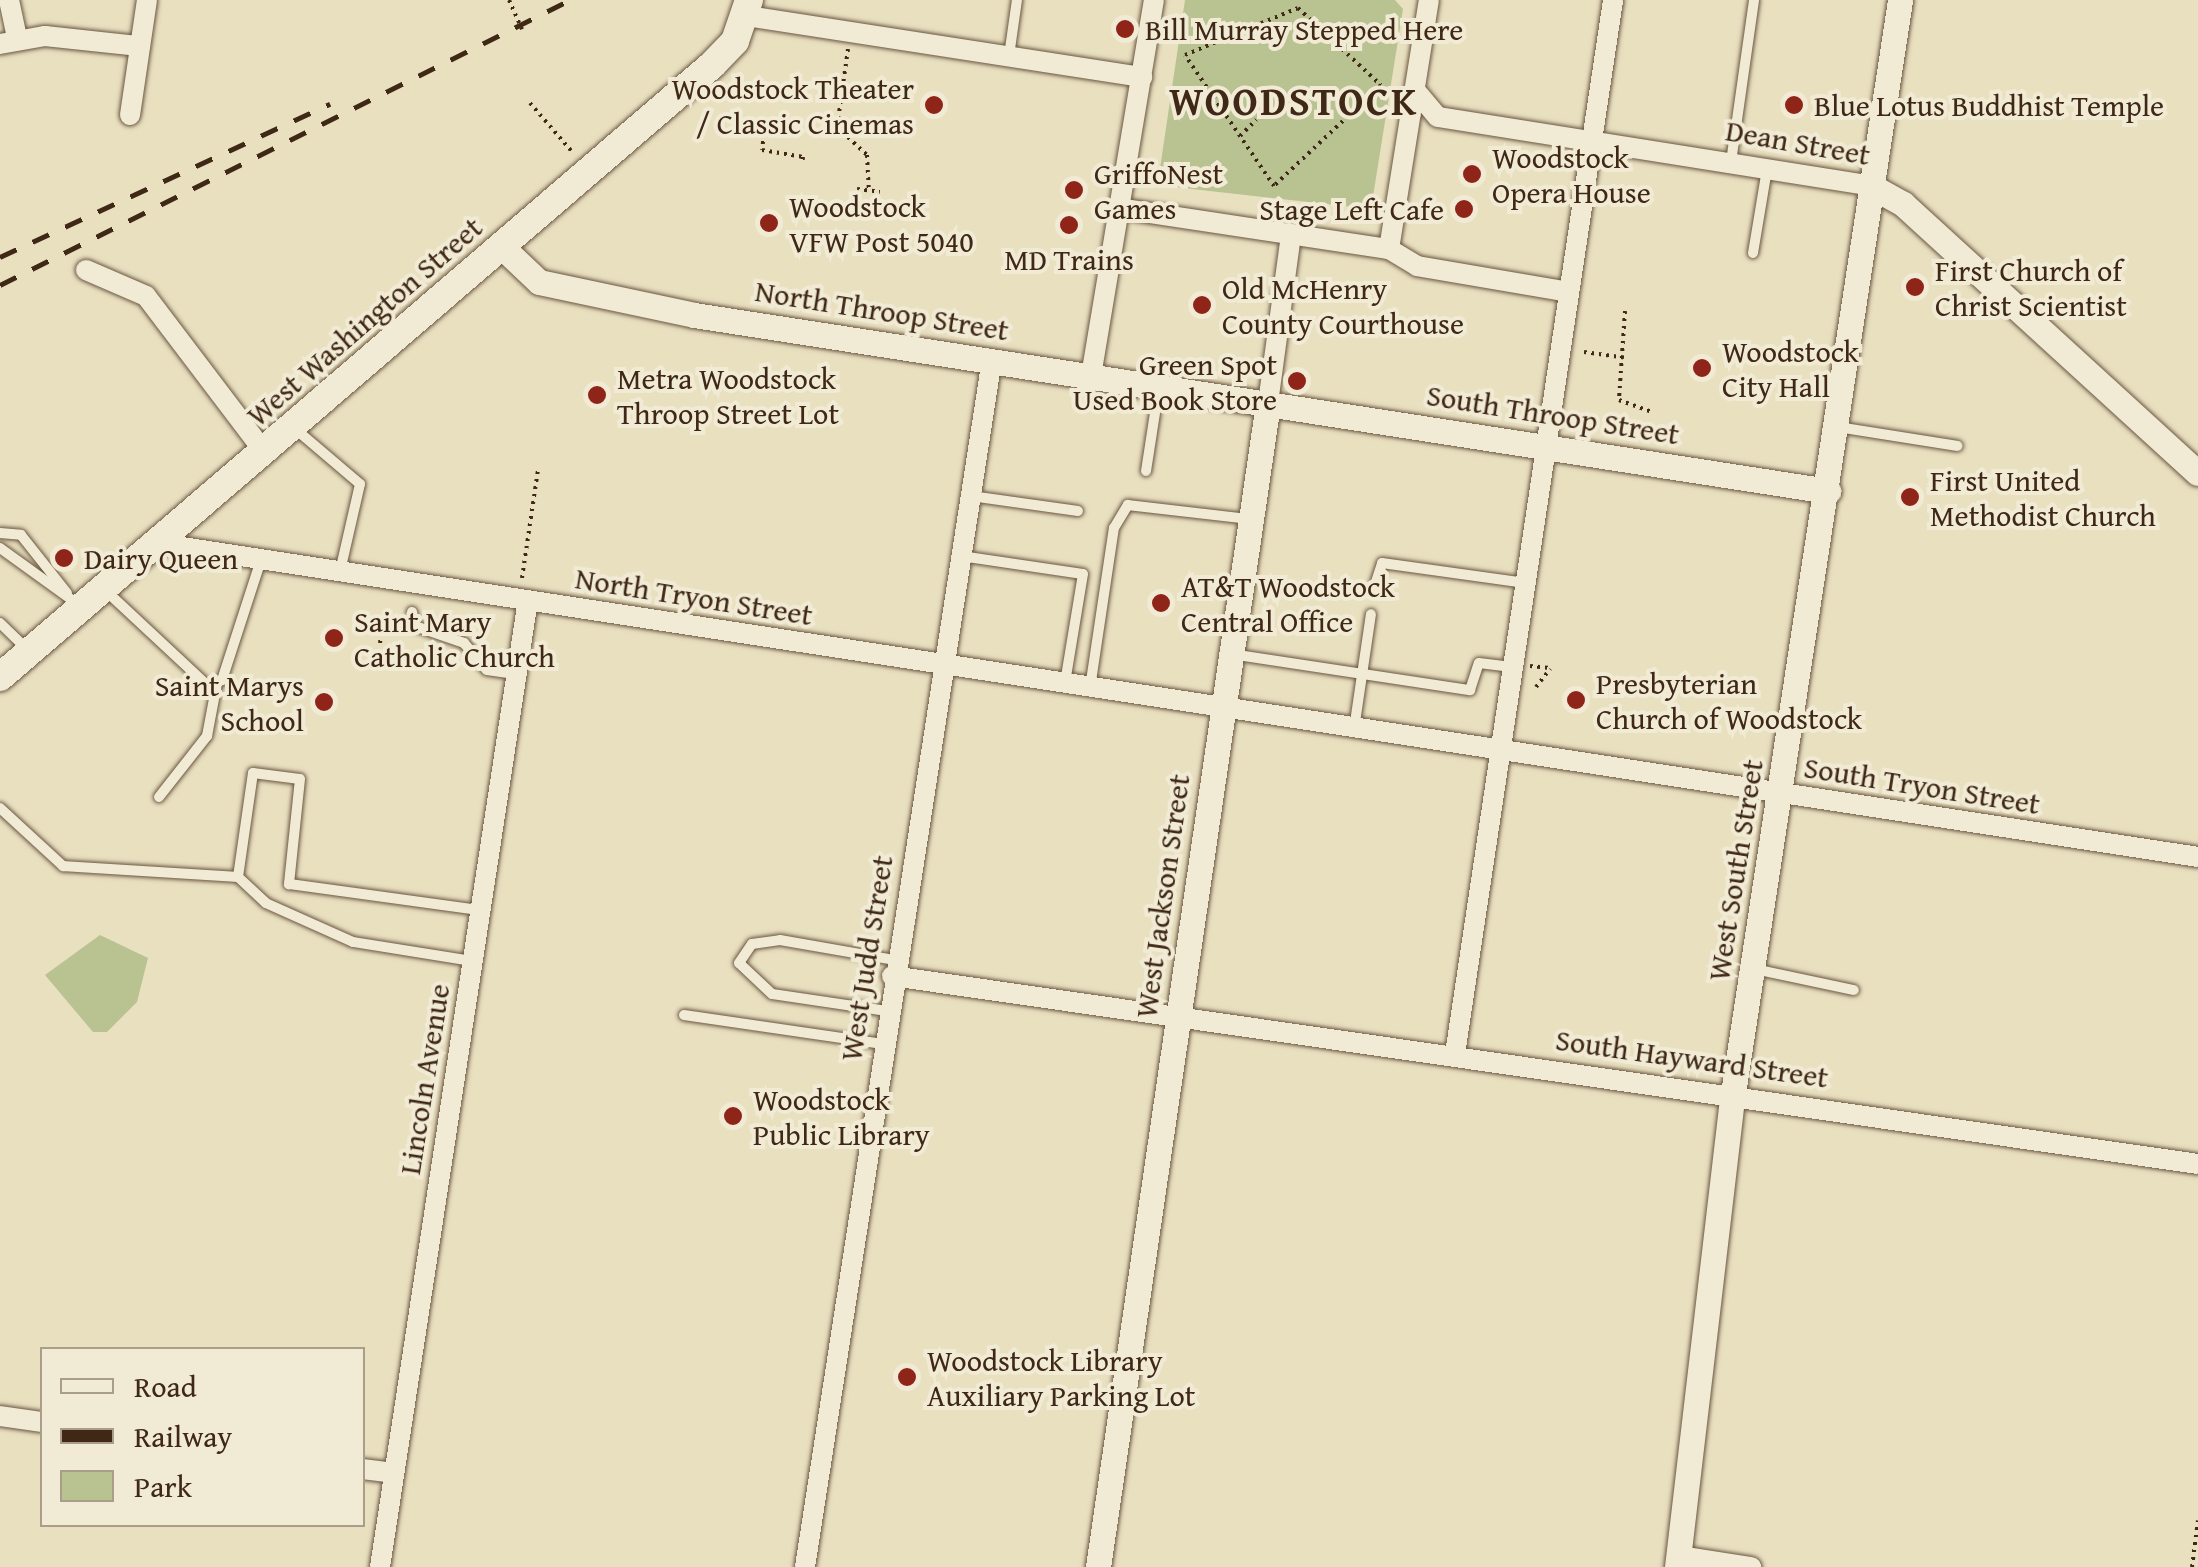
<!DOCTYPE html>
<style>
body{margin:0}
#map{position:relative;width:2198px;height:1567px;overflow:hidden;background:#e9e0c0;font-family:"Gentium Book Plus",serif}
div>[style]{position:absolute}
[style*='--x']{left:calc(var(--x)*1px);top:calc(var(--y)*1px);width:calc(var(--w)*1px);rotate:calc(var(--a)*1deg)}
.green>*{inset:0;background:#b9c291}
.path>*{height:4px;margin-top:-2px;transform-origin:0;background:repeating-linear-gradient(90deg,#3f2816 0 2.5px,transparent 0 7.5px)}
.roads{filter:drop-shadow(0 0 2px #6a5640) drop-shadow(0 0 2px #6a5640)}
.service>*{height:10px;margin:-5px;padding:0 5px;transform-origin:5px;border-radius:5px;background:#f1ebd6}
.minor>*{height:20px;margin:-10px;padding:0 10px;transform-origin:10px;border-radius:10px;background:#f1ebd6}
.tertiary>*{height:25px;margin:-12.5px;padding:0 12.5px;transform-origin:12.5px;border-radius:12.5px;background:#f1ebd6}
.secondary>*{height:28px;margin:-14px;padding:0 14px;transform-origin:14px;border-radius:14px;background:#f1ebd6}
.rail>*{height:5px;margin-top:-2.5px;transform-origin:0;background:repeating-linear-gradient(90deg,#3f2816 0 18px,transparent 0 36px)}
.dots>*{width:28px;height:28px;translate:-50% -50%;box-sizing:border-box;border:5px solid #f1ebd6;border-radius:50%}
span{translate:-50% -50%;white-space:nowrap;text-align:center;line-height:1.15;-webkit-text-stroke:8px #f1ebd6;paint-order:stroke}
.poi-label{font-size:30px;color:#3f2816}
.left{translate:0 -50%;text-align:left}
.right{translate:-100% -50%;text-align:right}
.street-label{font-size:30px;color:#3f2816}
.district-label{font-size:40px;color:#3f2816;font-weight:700;letter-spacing:2.5px}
.legend{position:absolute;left:40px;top:1347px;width:325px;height:180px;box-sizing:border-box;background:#f1ebd6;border:2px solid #aa9d89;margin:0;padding:12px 18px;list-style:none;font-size:30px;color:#3f2816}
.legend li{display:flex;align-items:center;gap:20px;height:50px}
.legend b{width:50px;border:2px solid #aa9d89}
</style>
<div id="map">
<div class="green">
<div style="clip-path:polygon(1185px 0,1395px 0,1403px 9px,1371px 209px,1165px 186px,1159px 175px)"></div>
<div style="clip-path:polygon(100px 935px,148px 958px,137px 1002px,107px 1032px,93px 1032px,45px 975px)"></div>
</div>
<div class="path">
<div style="--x:509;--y:0;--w:32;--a:66"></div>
<div style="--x:1298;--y:8;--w:113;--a:42.9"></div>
<div style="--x:1381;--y:85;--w:147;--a:136.7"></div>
<div style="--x:1274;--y:186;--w:158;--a:-124.2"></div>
<div style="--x:1185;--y:55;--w:122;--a:-22.6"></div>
<div style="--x:848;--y:49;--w:79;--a:98"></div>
<div style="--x:837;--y:127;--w:41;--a:43"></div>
<div style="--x:867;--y:155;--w:36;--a:87"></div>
<div style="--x:530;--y:103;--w:67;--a:49.2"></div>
<div style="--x:764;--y:134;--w:16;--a:97"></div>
<div style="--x:762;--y:150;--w:42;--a:9.7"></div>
<div style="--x:803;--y:157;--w:7;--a:98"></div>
<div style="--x:1240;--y:136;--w:23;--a:-45"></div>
<div style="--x:857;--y:189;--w:23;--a:7"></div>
<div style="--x:1625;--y:311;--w:89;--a:93.9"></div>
<div style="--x:1619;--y:400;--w:37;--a:20"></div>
<div style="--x:1584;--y:352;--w:44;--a:7.8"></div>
<div style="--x:522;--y:578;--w:110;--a:-81.6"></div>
<div style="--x:380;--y:643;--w:35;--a:-82"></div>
<div style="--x:1530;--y:666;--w:20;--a:6"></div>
<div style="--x:1536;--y:687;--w:23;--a:-52"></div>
<div style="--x:2192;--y:1567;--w:47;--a:-82.7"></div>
</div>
<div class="roads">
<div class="service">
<div style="--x:1009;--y:56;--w:57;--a:-81.9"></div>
<div style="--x:1731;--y:162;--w:164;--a:-81.9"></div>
<div style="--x:1753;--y:253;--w:85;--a:-80.5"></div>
<div style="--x:293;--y:427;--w:88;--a:40.4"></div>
<div style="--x:360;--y:484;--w:89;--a:102.9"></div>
<div style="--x:1838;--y:427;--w:121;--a:9"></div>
<div style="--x:1146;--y:471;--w:85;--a:-81.2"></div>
<div style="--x:971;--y:496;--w:108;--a:8"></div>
<div style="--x:0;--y:533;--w:21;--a:5"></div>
<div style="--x:21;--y:535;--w:74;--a:51.6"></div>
<div style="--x:0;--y:548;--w:97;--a:35.8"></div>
<div style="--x:961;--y:556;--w:123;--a:8.4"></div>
<div style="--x:1083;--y:574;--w:110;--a:99.4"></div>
<div style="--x:1374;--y:588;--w:26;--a:-72"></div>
<div style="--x:1382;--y:563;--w:145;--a:7.9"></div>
<div style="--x:105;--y:590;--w:141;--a:43"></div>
<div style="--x:208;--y:686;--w:15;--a:-23"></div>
<div style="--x:222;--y:680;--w:126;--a:-72"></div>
<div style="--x:412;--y:612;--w:14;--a:78"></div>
<div style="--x:415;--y:626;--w:52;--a:19.1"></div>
<div style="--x:464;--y:643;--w:35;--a:50"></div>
<div style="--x:487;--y:670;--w:30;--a:8"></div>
<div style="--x:0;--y:623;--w:40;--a:44"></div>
<div style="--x:1231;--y:654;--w:242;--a:8.6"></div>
<div style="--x:1470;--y:690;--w:28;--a:-72"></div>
<div style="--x:1479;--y:663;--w:35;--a:7"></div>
<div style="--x:1090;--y:688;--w:162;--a:-81.5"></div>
<div style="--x:1114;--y:528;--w:27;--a:-59"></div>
<div style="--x:1128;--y:505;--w:122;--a:6.6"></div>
<div style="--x:1354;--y:729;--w:116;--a:-81.6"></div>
<div style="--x:159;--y:797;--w:78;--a:-51.8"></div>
<div style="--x:207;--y:736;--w:54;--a:-79.3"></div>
<div style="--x:0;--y:808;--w:86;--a:42.6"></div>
<div style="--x:63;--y:866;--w:175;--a:3.6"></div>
<div style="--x:472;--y:961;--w:121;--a:-170.9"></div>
<div style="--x:353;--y:942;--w:95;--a:-155.9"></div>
<div style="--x:266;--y:903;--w:38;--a:-137"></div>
<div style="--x:238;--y:877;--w:105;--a:-81.8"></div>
<div style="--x:253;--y:773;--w:47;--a:7.3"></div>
<div style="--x:300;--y:779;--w:106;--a:96"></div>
<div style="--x:289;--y:884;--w:192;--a:7.8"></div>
<div style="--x:1754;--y:969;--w:102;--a:11.9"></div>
<div style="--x:887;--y:1011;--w:116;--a:-171.6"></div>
<div style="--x:772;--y:994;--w:45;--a:-136.8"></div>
<div style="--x:739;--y:963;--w:23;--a:-56"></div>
<div style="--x:752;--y:944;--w:28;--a:-8"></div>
<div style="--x:780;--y:940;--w:117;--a:9.9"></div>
<div style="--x:684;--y:1015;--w:201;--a:8.3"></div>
</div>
<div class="minor">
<div style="--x:9;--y:0;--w:40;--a:78"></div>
<div style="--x:747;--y:16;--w:400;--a:8.8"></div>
<div style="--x:0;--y:44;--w:46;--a:-10.1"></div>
<div style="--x:45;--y:36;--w:95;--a:6.1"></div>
<div style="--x:1415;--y:90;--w:35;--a:50"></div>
<div style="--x:1438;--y:117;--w:436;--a:9"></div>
<div style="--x:130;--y:115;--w:116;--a:-81.6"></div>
<div style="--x:1124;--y:209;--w:268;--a:8.6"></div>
<div style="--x:1389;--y:249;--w:33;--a:31"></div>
<div style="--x:1417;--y:266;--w:154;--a:9.7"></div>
<div style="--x:1389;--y:249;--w:252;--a:-80.9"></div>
<div style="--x:86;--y:270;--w:65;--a:23.4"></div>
<div style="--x:146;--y:296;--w:193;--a:52.8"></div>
<div style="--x:1091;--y:376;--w:381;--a:-80.5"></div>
<div style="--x:1268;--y:403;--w:171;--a:-82.2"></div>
<div style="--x:156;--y:543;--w:2066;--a:8.74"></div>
<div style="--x:892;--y:976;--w:1319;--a:8.19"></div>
<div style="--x:1455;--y:1054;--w:1066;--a:-81.47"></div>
<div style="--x:0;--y:1416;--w:42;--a:8.1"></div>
<div style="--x:362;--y:1469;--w:32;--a:7"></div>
<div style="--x:1679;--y:1556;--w:73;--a:8.7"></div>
<div style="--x:380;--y:1567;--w:978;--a:-81.3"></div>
<div style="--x:805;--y:1567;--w:1222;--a:-81.2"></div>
</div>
<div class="tertiary">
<div style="--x:1869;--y:185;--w:39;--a:29"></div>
<div style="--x:1903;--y:204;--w:399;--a:42.4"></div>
<div style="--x:501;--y:246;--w:52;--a:43.5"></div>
<div style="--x:539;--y:282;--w:158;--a:12"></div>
<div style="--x:694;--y:315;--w:1148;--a:8.82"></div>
<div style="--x:1098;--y:1567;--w:1176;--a:-81.69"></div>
<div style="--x:1677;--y:1567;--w:477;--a:-83.3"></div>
<div style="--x:1733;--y:1093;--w:1106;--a:-81.31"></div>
</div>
<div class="secondary">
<div style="--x:0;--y:677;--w:939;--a:-40.68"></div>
<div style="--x:712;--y:65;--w:33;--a:-46"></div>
<div style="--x:735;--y:41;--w:43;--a:-71.1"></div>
</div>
</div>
<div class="rail">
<div style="--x:0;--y:257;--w:364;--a:-24.9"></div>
<div style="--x:0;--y:285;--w:637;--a:-26.57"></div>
</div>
<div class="dots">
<div style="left:1125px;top:29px;background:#8f2418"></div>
<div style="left:934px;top:105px;background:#8f2418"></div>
<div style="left:1794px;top:105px;background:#8f2418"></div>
<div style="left:1472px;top:174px;background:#8f2418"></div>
<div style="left:1074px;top:190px;background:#8f2418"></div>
<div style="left:1464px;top:209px;background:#8f2418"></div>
<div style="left:769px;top:223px;background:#8f2418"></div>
<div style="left:1069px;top:225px;background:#8f2418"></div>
<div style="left:1915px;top:287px;background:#8f2418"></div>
<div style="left:1202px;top:305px;background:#8f2418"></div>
<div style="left:1702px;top:368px;background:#8f2418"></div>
<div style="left:1297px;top:381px;background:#8f2418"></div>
<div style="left:597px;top:395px;background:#8f2418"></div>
<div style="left:1910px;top:497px;background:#8f2418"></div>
<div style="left:64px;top:558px;background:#8f2418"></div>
<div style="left:1161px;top:603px;background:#8f2418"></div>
<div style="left:334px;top:638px;background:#8f2418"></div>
<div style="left:1576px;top:700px;background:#8f2418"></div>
<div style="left:324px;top:702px;background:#8f2418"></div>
<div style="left:733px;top:1116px;background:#8f2418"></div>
<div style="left:907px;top:1377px;background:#8f2418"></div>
</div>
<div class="poi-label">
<span class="left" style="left:1145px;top:29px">Bill Murray Stepped Here</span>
<span class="right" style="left:914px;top:105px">Woodstock Theater<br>/ Classic Cinemas</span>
<span class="left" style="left:1814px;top:105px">Blue Lotus Buddhist Temple</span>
<span class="left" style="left:1492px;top:174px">Woodstock<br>Opera House</span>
<span class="left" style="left:1094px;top:190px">GriffoNest<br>Games</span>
<span class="left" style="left:789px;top:223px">Woodstock<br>VFW Post 5040</span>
<span class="right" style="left:1444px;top:209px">Stage Left Cafe</span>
<span style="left:1069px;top:259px">MD Trains</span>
<span class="left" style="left:1935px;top:287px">First Church of<br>Christ Scientist</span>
<span class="left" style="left:1222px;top:305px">Old McHenry<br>County Courthouse</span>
<span class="left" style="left:1722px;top:368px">Woodstock<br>City Hall</span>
<span class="right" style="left:1277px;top:381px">Green Spot<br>Used Book Store</span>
<span class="left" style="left:617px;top:395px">Metra Woodstock<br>Throop Street Lot</span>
<span class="left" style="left:1930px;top:497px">First United<br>Methodist Church</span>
<span class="left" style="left:84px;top:558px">Dairy Queen</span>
<span class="left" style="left:1181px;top:603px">AT&amp;T Woodstock<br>Central Office</span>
<span class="left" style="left:354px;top:638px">Saint Mary<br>Catholic Church</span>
<span class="left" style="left:1596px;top:700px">Presbyterian<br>Church of Woodstock</span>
<span class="right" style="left:304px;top:702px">Saint Marys<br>School</span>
<span class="left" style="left:753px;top:1116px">Woodstock<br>Public Library</span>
<span class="left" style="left:927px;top:1377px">Woodstock Library<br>Auxiliary Parking Lot</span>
</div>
<div class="street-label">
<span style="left:1798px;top:142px;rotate:10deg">Dean Street</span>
<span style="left:882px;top:310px;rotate:9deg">North Throop Street</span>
<span style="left:364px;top:321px;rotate:-41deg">West Washington Street</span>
<span style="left:1553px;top:414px;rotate:9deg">South Throop Street</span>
<span style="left:694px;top:596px;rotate:9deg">North Tryon Street</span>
<span style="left:1922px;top:785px;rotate:9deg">South Tryon Street</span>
<span style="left:1735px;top:870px;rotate:-81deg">West South Street</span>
<span style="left:1162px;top:896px;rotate:-82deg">West Jackson Street</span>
<span style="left:866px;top:958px;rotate:-81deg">West Judd Street</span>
<span style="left:1692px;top:1058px;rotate:8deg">South Hayward Street</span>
<span style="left:424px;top:1079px;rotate:-81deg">Lincoln Avenue</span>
</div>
<div class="district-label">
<span style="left:1294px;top:101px">WOODSTOCK</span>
</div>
<ul class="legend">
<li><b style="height:12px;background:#f1ebd6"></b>Road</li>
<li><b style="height:12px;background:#3f2816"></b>Railway</li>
<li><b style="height:28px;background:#b9c291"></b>Park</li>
</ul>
</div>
